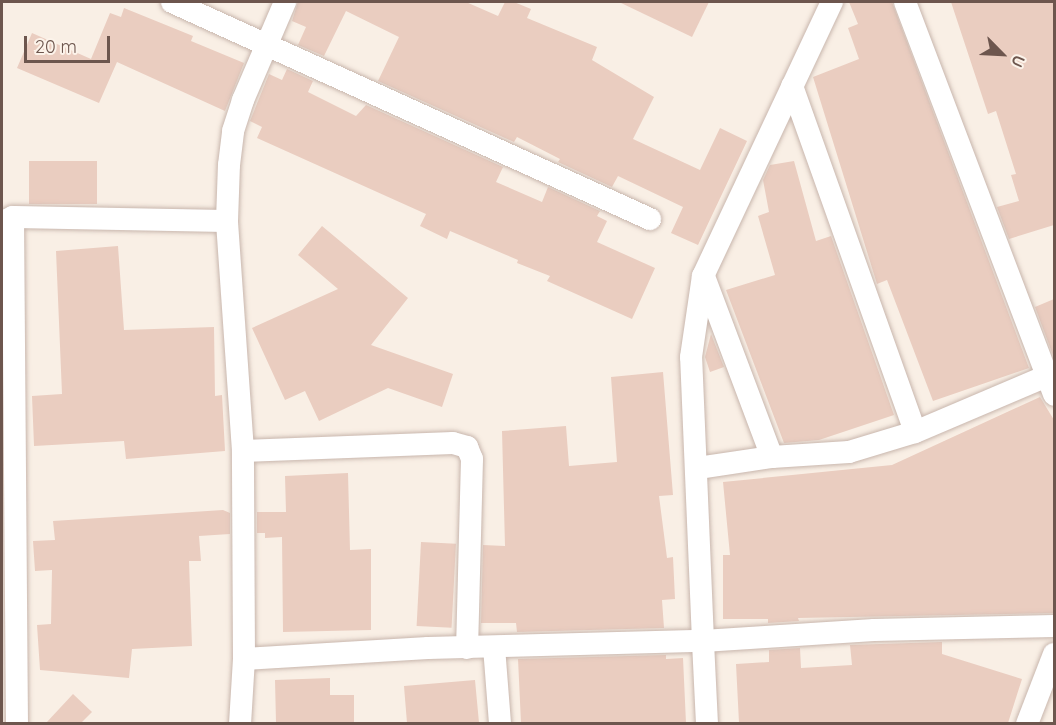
<!DOCTYPE html>
<style>
body{margin:0}
#map{position:relative;width:1056px;height:725px;overflow:hidden;background:#f9efe5;font-family:Quicksand,sans-serif}
div>[style]{position:absolute}
[style*='--x']{left:calc(var(--x)*1px);top:calc(var(--y)*1px);width:calc(var(--w)*1px);rotate:calc(var(--a)*1deg)}
.building>*{inset:0;background:#eacdc0;transform-origin:0 0}
.roads{filter:drop-shadow(0 0 2px #c8b6ad) drop-shadow(0 0 2px #c8b6ad)}
.minor>*{height:22px;margin:-11px;padding:0 11px;transform-origin:11px;border-radius:11px;background:#fff}
span{translate:-50% -50%;white-space:nowrap;text-align:center;line-height:1.15;-webkit-text-stroke:4.5px #fcf3ea;paint-order:stroke}
.frame{position:absolute;inset:0;border:3px solid #6d564e;pointer-events:none}
.north{position:absolute;left:972px;top:24px;width:60px;height:60px;-webkit-text-stroke:4px #fcf3ea;paint-order:stroke;rotate:114deg;font-size:16px;font-weight:700;line-height:24px;text-align:center;color:#6d564e}
.north::after{content:'';display:block;margin:auto;width:21px;height:27px;background:#6d564e;clip-path:polygon(50% 0,100% 100%,50% 72%,0 100%)}
.scale{position:absolute;left:24px;top:36px;width:86px;height:27px;box-sizing:border-box;border:3px solid #6d564e;border-top:0;padding-left:8px;font-size:18px;line-height:21px;white-space:nowrap;color:#6d564e;-webkit-text-stroke:4px #fcf3ea;paint-order:stroke}
</style>
<div id="map">
<div class="building">
<div style="clip-path:polygon(298px 2px,466px 2px,498px 16px,505px 2px,514px 2px,531px 9px,527px 18px,597px 47px,592px 60px,654px 97px,633px 139px,700px 170px,720px 128px,747px 141px,698px 245px,671px 233px,683px 207px,618px 176px,612px 187px,558px 162px,560px 159px,517px 137px,514px 142px,378px 81px,399px 37px,346px 11px,324px 56px,298px 45px,306px 27px,292px 21px)"></div>
<div style="clip-path:polygon(619px 2px,709px 2px,692px 37px)"></div>
<div style="clip-path:polygon(849px 2px,892px 2px,1029px 368px,933px 401px,887px 280px,877px 284px,813px 77px,859px 59px,848px 28px,858px 24px)"></div>
<div style="clip-path:polygon(951px 2px,1054px 2px,1054px 225px,1009px 239px,997px 207px,1019px 201px,1011px 175px,1016px 174px,996px 111px,988px 114px)"></div>
<div style="clip-path:polygon(124px 8px,193px 36px,191px 41px,244px 63px,225px 111px,117px 62px,99px 103px,17px 68px,32px 33px,91px 59px,110px 13px,121px 17px)"></div>
<div style="clip-path:polygon(287px 69px,313px 81px,308px 92px,356px 116px,366px 105px,503px 167px,496px 182px,542px 202px,548px 187px,600px 211px,597px 216px,607px 221px,597px 242px,655px 268px,632px 319px,547px 281px,550px 276px,517px 263px,518px 260px,450px 231px,447px 239px,420px 226px,426px 214px,257px 138px,262px 127px,250px 121px,269px 74px,282px 80px)"></div>
<div style="left:29px;top:161px;width:68px;height:43px"></div>
<div style="clip-path:polygon(794px 161px,816px 241px,831px 236px,894px 415px,819px 440px,784px 443px,726px 290px,775px 275px,758px 216px,769px 212px,763px 180px,770px 165px)"></div>
<div style="clip-path:polygon(322px 226px,408px 298px,371px 345px,453px 374px,442px 407px,388px 388px,319px 421px,305px 391px,285px 400px,252px 328px,338px 289px,298px 255px)"></div>
<div style="clip-path:polygon(118px 246px,124px 330px,214px 327px,215px 396px,222px 395px,225px 451px,126px 459px,124px 441px,34px 446px,32px 396px,62px 394px,56px 251px)"></div>
<div style="clip-path:polygon(1054px 299px,1054px 358px,1035px 307px)"></div>
<div style="clip-path:polygon(711px 334px,724px 367px,710px 372px,705px 357px)"></div>
<div style="clip-path:polygon(663px 372px,673px 495px,659px 496px,667px 558px,673px 557px,675px 599px,662px 600px,664px 628px,517px 632px,516px 623px,481px 623px,483px 545px,505px 546px,502px 431px,566px 426px,569px 466px,617px 462px,611px 377px)"></div>
<div style="clip-path:polygon(1040px 397px,1054px 420px,1054px 613px,798px 618px,799px 621px,768px 623px,768px 619px,723px 619px,723px 555px,730px 555px,723px 482px,892px 465px)"></div>
<div style="clip-path:polygon(348px 473px,350px 550px,371px 549px,371px 630px,283px 632px,282px 537px,265px 538px,265px 533px,257px 533px,257px 512px,286px 512px,285px 476px)"></div>
<div style="clip-path:polygon(223px 510px,230px 513px,230px 534px,199px 536px,201px 561px,189px 561px,192px 646px,132px 649px,129px 678px,40px 670px,37px 625px,51px 624px,52px 570px,35px 571px,33px 541px,55px 540px,53px 521px)"></div>
<div style="left:421px;top:542px;width:35px;height:84px;rotate:3deg"></div>
<div style="clip-path:polygon(942px 642px,942px 654px,1022px 679px,1008px 723px,739px 723px,736px 664px,769px 662px,769px 650px,800px 648px,801px 668px,852px 665px,850px 645px)"></div>
<div style="clip-path:polygon(666px 655px,666px 659px,683px 658px,686px 723px,521px 723px,518px 659px)"></div>
<div style="clip-path:polygon(330px 678px,330px 695px,354px 695px,354px 723px,276px 723px,275px 680px)"></div>
<div style="clip-path:polygon(475px 680px,479px 723px,407px 723px,404px 686px)"></div>
<div style="clip-path:polygon(73px 694px,92px 712px,81px 723px,46px 723px)"></div>
</div>
<div class="roads">
<div class="minor">
<div style="--x:172;--y:2;--w:525;--a:24.42"></div>
<div style="--x:905;--y:2;--w:420;--a:69.2"></div>
<div style="--x:792;--y:86;--w:367;--a:70.4"></div>
<div style="--x:13;--y:217;--w:507;--a:89.55"></div>
<div style="--x:2;--y:222;--w:12;--a:-24"></div>
<div style="--x:13;--y:217;--w:214;--a:1.1"></div>
<div style="--x:705;--y:279;--w:190;--a:69.4"></div>
<div style="--x:243;--y:451;--w:210;--a:-2.2"></div>
<div style="--x:453;--y:443;--w:15;--a:16"></div>
<div style="--x:467;--y:447;--w:13;--a:67"></div>
<div style="--x:472;--y:459;--w:189;--a:91.5"></div>
<div style="--x:698;--y:468;--w:75;--a:-8.5"></div>
<div style="--x:772;--y:457;--w:77;--a:-3.7"></div>
<div style="--x:849;--y:452;--w:69;--a:-16.9"></div>
<div style="--x:915;--y:432;--w:151;--a:-23"></div>
<div style="--x:494;--y:647;--w:77;--a:85.5"></div>
<div style="--x:244;--y:659;--w:184;--a:-3.4"></div>
<div style="--x:428;--y:648;--w:275;--a:-1.5"></div>
<div style="--x:703;--y:641;--w:284;--a:-92.4"></div>
<div style="--x:691;--y:357;--w:82;--a:-81.6"></div>
<div style="--x:703;--y:276;--w:303;--a:-64.8"></div>
<div style="--x:240;--y:724;--w:65;--a:-86.5"></div>
<div style="--x:244;--y:659;--w:208;--a:-90.3"></div>
<div style="--x:243;--y:451;--w:231;--a:-94"></div>
<div style="--x:227;--y:221;--w:56;--a:-88"></div>
<div style="--x:229;--y:165;--w:34;--a:-83"></div>
<div style="--x:233;--y:131;--w:33;--a:-72"></div>
<div style="--x:243;--y:100;--w:107;--a:-66.8"></div>
<div style="--x:707;--y:724;--w:83;--a:-92.8"></div>
<div style="--x:703;--y:641;--w:171;--a:-3.7"></div>
<div style="--x:874;--y:630;--w:180;--a:-1.3"></div>
<div style="--x:1027;--y:724;--w:75;--a:-68.9"></div>
</div>
</div>
<div class="frame"></div>
<div class="north">U</div>
<div class="scale">20 m</div>
</div>
